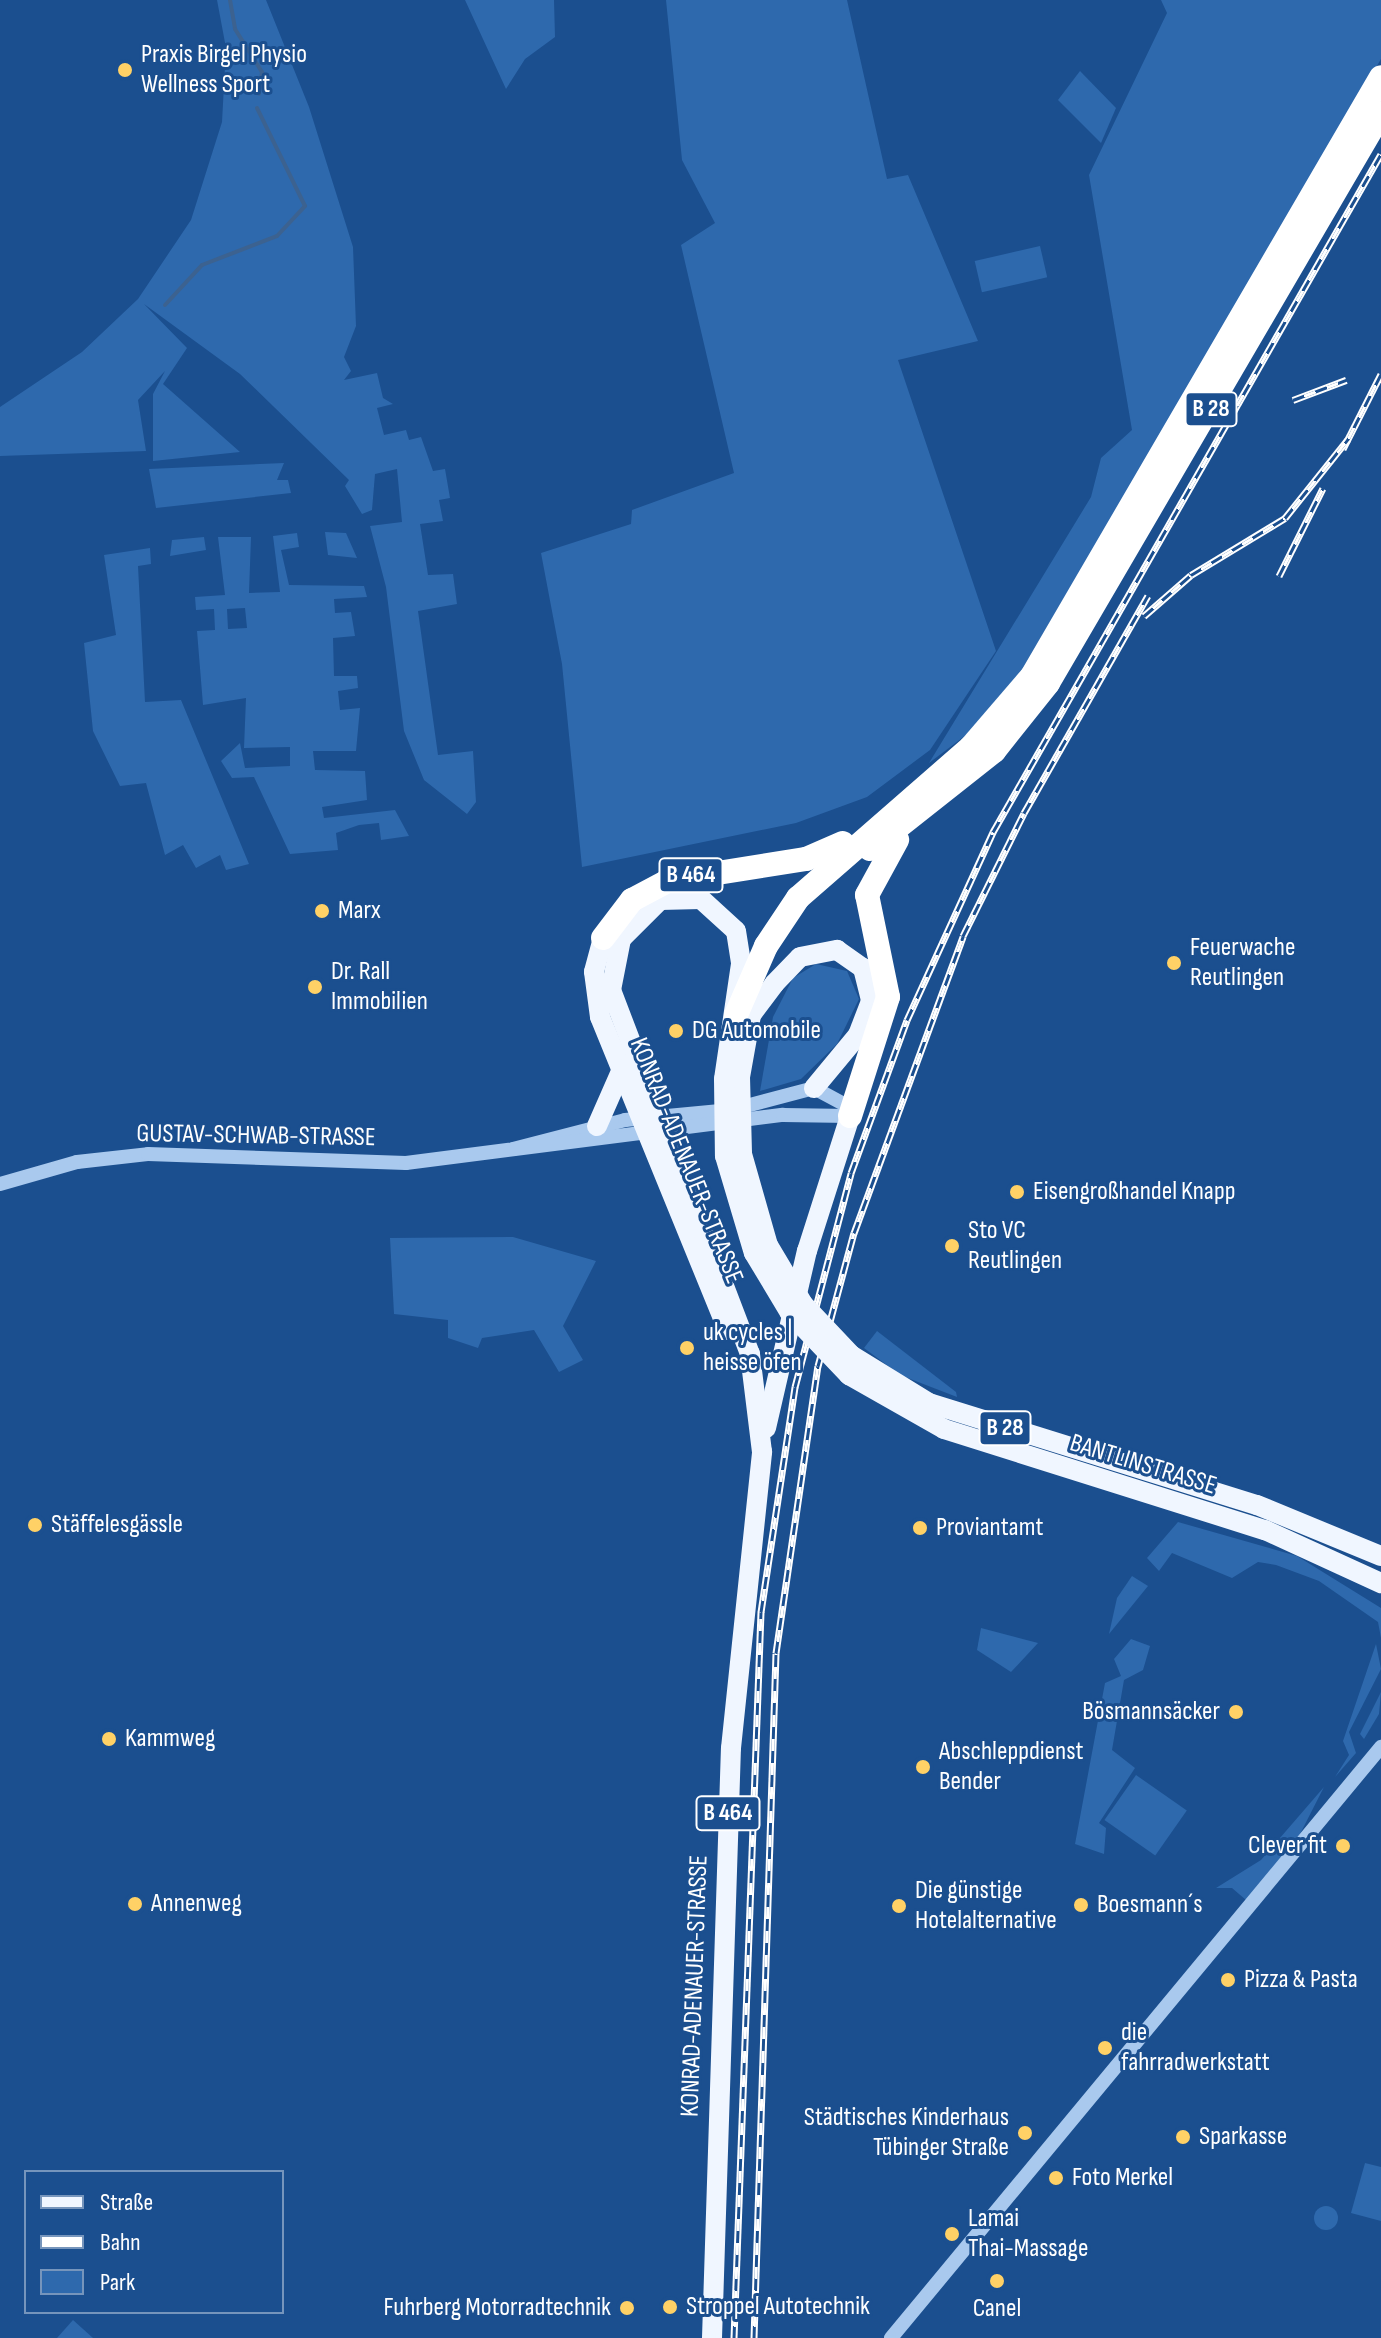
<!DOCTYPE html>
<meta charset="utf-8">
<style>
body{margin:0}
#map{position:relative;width:1381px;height:2338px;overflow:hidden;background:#1b4f8f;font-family:"Sofia Sans Condensed",sans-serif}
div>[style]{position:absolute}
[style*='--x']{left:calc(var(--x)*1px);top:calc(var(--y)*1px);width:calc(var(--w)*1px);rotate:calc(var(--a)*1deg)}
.green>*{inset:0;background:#2e69ad;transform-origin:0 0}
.round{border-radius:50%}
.stream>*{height:4px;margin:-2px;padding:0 2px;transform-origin:2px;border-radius:2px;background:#3c6290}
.minor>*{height:14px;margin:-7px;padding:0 7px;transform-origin:7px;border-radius:7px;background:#a9c9ee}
.major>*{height:20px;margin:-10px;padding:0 10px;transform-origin:10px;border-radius:10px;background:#f0f6ff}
.highway>*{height:24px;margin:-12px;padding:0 12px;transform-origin:12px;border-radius:12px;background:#fff}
.rail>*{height:7px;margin-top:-3.5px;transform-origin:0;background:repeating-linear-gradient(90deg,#1b4f8f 0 12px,#fff 0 24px);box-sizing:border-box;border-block:2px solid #fff}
.major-bridge>*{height:20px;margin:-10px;padding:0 10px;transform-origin:10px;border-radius:10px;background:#f0f6ff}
.dots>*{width:22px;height:22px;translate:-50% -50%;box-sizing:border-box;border:4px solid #1b4f8f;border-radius:50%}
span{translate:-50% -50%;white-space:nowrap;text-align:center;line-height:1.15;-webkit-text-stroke:6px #1b4f8f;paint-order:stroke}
.shield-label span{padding:2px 6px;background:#1b4f8f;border:2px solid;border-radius:6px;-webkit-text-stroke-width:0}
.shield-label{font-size:24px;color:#fff;font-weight:700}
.poi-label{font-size:26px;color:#fff}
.left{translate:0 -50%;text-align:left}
.right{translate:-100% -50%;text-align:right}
.street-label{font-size:26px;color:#fff}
.legend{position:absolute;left:24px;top:2170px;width:260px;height:144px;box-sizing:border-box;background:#1b4f8f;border:2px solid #7695bc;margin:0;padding:10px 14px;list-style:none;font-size:24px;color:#fff}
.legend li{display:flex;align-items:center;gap:16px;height:40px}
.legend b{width:40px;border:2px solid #7695bc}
</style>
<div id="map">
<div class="green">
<div style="clip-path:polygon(217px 0,266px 0,309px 107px,353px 247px,356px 326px,344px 357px,351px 371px,344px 380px,377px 373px,383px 398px,393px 404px,377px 408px,384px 435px,406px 430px,409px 440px,421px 437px,433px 471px,445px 469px,450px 498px,439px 500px,443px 521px,420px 524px,428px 575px,453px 574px,457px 604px,418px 611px,438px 755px,473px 751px,476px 802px,467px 814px,424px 780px,404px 731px,386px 587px,370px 526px,402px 522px,397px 469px,375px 474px,372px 510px,362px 514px,345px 486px,349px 480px,240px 374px,144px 304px,187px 348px,163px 384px,240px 452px,153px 461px,153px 394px,165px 371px,138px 400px,146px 451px,0 456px,0 407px,82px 352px,138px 299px,191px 220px,222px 122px,226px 48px)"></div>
<div style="clip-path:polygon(465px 0,554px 0,555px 37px,525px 59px,506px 89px)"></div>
<div style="clip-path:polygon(666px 0,847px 0,887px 179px,908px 175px,978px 341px,898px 360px,996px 651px,930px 750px,867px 797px,796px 823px,582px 867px,562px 664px,541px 553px,631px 524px,632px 510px,734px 473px,681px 245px,715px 223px,682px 160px)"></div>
<div style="clip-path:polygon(1161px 0,1381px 0,1381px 59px,1011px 688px,982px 723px,929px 763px,1091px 497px,1101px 458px,1132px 430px,1089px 175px,1167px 13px)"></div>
<div style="clip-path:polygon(1080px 71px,1116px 108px,1101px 143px,1058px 100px)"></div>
<div style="left:1040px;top:246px;width:32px;height:67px;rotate:77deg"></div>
<div style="clip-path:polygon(284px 463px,277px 480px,288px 480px,291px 493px,156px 508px,149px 469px)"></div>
<div style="clip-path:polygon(325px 532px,346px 533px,357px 558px,328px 555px)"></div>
<div style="clip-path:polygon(evenodd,297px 533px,299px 547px,281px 550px,289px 585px,364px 586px,367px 597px,334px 599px,335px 613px,351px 612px,355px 636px,333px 638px,334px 676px,357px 676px,358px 688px,338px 691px,340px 710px,360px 708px,356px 751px,313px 751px,315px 770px,365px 771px,367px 800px,322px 807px,324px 818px,395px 810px,409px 836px,381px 840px,379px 823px,359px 825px,336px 833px,338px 850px,290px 854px,254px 777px,232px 778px,221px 761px,240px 743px,245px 768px,290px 766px,290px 747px,244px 748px,246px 698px,203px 705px,197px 631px,215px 630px,214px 609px,196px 610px,195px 597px,225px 595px,218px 537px,251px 537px,249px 593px,280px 592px,273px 536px,297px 533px,245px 608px,247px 628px,228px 629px,227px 609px,245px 608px)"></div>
<div style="clip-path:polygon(204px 537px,206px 550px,170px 556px,172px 540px)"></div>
<div style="clip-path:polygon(150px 548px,151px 564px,138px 566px,145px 702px,181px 700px,249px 864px,226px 870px,220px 855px,196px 868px,183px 845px,165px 855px,146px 783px,120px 786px,93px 731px,84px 643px,116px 635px,104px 555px)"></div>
<div style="clip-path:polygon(816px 964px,847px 971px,859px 999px,837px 1044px,801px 1079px,760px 1091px,773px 1017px,793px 978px)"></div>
<div style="clip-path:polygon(513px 1237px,596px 1261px,563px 1326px,583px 1360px,559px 1372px,534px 1330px,482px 1338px,478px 1348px,448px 1338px,448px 1320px,394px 1314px,390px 1238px)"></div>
<div style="clip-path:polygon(877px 1331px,956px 1392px,957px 1397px,900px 1375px,864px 1348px)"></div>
<div style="clip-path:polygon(1178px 1522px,1297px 1556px,1381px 1608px,1381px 1638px,1378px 1622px,1319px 1581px,1276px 1565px,1258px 1562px,1232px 1578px,1172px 1553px,1159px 1571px,1147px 1558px)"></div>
<div style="clip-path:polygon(1132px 1576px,1148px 1586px,1109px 1634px,1117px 1598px)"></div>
<div style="clip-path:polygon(981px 1628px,1038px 1643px,1011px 1672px,977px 1650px)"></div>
<div style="clip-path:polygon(1131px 1639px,1150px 1646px,1143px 1670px,1124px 1680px,1112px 1750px,1135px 1768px,1099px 1823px,1106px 1828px,1104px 1854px,1075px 1844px,1105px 1683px,1121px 1676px,1114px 1659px)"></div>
<div style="clip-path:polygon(1376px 1644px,1381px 1669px,1349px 1732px,1356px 1753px,1335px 1777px,1349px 1755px,1343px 1741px)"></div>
<div style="clip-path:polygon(1381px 1692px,1379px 1714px,1364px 1739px,1360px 1734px)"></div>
<div style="left:1136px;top:1775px;width:62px;height:55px;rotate:35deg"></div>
<div style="clip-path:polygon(1324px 1787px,1299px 1836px,1246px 1900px,1232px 1888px,1216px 1888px,1261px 1860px)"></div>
<div style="clip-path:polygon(1365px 2163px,1381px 2167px,1381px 2221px,1351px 2213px)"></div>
<div class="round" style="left:1314px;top:2206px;width:24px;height:24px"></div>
<div style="clip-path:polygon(73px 2320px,93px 2338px,57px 2338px)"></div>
</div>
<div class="stream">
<div style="--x:230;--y:0;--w:29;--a:80"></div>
<div style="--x:235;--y:29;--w:51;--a:57.9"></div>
<div style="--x:262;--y:72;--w:22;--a:98"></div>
<div style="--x:165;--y:305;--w:54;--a:-47.2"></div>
<div style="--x:202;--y:265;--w:80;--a:-21.1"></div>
<div style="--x:277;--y:236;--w:41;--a:-47"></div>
<div style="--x:305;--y:206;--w:109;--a:-116.1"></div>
</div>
<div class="minor">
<div style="--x:513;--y:1149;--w:116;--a:-14.5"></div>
<div style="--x:625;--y:1120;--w:106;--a:-5.4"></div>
<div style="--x:731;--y:1110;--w:86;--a:-14.8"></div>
<div style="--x:814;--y:1088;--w:44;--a:28.3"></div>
<div style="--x:0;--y:1184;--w:80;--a:-15.9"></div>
<div style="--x:77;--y:1162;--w:71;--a:-6.4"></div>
<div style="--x:148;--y:1154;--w:258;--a:2"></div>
<div style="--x:406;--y:1163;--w:380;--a:-7.3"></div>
<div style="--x:783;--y:1115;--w:67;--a:0.9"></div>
<div style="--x:891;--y:2338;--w:768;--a:-50.34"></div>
</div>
<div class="major">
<div style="--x:603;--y:938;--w:35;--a:105"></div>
<div style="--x:594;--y:972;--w:45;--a:82.4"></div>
<div style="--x:600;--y:1017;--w:338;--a:67.8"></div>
<div style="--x:740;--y:1077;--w:63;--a:-79.9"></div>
<div style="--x:751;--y:1015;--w:39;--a:-53"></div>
<div style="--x:774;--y:984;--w:37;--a:-46"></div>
<div style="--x:800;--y:957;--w:38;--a:-11"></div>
<div style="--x:837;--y:950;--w:32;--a:35"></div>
<div style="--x:863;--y:968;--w:34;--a:76"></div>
<div style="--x:871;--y:1001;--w:36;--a:111"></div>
<div style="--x:858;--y:1035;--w:69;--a:129.7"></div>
<div style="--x:597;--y:1126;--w:62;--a:-66.3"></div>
<div style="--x:742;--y:1154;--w:95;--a:74.1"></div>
<div style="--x:725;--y:1156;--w:101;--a:73.4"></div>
<div style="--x:851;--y:1355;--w:92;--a:31.6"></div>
<div style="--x:929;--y:1403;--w:343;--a:17.3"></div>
<div style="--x:1257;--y:1505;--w:134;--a:22.4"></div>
<div style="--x:849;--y:1375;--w:109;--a:29.6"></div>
<div style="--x:944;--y:1429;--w:337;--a:17.5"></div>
<div style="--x:1265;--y:1530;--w:128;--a:24.6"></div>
<div style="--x:766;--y:1428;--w:182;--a:-77"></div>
<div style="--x:807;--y:1251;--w:142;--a:-72.3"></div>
<div style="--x:712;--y:2338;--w:590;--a:-88.16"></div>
<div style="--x:731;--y:1748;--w:298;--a:-84"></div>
<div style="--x:762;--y:1452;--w:99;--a:-97"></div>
<div style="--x:750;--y:1354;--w:390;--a:-110.9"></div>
<div style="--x:611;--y:990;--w:52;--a:-78.9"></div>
<div style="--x:621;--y:939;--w:55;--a:-45"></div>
<div style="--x:660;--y:900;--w:41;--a:-1.4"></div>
<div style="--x:701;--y:899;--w:47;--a:42.4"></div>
<div style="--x:736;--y:931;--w:33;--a:81"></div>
<div style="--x:741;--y:964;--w:116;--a:98.4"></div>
</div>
<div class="highway">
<div style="--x:870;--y:849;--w:158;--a:-38.3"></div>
<div style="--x:994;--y:751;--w:87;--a:-51.5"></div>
<div style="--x:1048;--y:683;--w:660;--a:-59.71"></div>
<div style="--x:603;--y:938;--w:48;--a:-52.7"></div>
<div style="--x:632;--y:900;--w:40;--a:-28"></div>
<div style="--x:667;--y:881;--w:141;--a:-9"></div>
<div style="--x:806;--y:859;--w:40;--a:-23.4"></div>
<div style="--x:736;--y:1015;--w:75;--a:-66.5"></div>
<div style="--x:766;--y:946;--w:58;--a:-56.3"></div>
<div style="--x:798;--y:898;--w:230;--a:-41.1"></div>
<div style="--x:971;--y:747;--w:94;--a:-49.3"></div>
<div style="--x:1032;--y:676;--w:693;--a:-59.77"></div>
<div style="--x:850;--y:1116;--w:125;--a:-72.3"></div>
<div style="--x:888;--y:997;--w:104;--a:-101.6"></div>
<div style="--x:867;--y:895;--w:63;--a:-61.4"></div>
</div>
<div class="rail">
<div style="--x:1293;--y:400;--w:57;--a:-20.7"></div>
<div style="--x:1343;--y:449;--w:84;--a:-63.1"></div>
<div style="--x:1279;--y:576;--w:98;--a:-63.4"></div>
<div style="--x:1144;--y:616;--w:62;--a:-41.1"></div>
<div style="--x:1191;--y:575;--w:110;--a:-31.2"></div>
<div style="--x:1285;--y:518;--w:101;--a:-51.4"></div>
<div style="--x:734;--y:2338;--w:727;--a:-87.87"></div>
<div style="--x:761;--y:1612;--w:228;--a:-81.4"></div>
<div style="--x:795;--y:1387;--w:221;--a:-75.3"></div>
<div style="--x:851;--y:1173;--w:163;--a:-69.9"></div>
<div style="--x:907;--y:1020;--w:207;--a:-65.4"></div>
<div style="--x:993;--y:832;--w:781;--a:-60.22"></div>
<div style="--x:754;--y:2338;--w:685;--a:-88.16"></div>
<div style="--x:776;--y:1653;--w:290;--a:-81.7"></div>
<div style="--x:818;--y:1366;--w:138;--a:-74.9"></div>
<div style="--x:854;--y:1233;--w:316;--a:-69.8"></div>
<div style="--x:963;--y:936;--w:137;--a:-63.6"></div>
<div style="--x:1024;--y:813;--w:250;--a:-60.3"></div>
</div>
<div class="major-bridge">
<div style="--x:740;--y:1077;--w:77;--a:88.5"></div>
<div style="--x:724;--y:1079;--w:77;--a:89.3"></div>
<div style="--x:768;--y:1245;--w:69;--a:59.3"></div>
<div style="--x:803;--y:1304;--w:70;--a:46.7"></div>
<div style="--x:754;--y:1253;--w:70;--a:59"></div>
<div style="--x:790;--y:1313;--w:86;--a:46.4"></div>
</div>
<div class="dots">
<div style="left:125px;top:70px;background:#ffd166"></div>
<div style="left:322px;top:911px;background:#ffd166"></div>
<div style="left:1174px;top:963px;background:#ffd166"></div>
<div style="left:315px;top:987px;background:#ffd166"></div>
<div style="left:676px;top:1031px;background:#ffd166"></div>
<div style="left:1017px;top:1192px;background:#ffd166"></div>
<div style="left:952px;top:1246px;background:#ffd166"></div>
<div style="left:687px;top:1348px;background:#ffd166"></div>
<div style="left:35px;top:1525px;background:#ffd166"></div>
<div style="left:920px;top:1528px;background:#ffd166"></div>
<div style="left:1236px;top:1712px;background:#ffd166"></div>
<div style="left:109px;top:1739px;background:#ffd166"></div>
<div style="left:923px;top:1767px;background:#ffd166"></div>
<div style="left:1343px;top:1846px;background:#ffd166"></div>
<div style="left:135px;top:1904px;background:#ffd166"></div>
<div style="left:1081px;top:1905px;background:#ffd166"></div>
<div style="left:899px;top:1906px;background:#ffd166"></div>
<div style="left:1228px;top:1980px;background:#ffd166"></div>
<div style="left:1105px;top:2048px;background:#ffd166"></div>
<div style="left:1025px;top:2133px;background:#ffd166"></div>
<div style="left:1183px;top:2137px;background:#ffd166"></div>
<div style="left:1056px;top:2178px;background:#ffd166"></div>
<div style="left:952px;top:2234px;background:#ffd166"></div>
<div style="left:997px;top:2281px;background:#ffd166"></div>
<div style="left:670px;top:2307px;background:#ffd166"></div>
<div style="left:627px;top:2308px;background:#ffd166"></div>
</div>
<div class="shield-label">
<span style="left:1211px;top:409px">B 28</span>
<span style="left:691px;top:875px">B 464</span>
<span style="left:1005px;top:1428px">B 28</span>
<span style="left:728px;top:1813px">B 464</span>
</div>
<div class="poi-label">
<span class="left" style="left:141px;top:70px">Praxis Birgel Physio<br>Wellness Sport</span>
<span class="left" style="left:338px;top:911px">Marx</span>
<span class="left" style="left:1190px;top:963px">Feuerwache<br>Reutlingen</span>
<span class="left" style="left:331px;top:987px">Dr. Rall<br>Immobilien</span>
<span class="left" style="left:692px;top:1031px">DG Automobile</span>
<span class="left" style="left:1033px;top:1192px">Eisengroßhandel Knapp</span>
<span class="left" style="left:968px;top:1246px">Sto VC<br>Reutlingen</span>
<span class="left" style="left:703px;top:1348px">uk cycles |<br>heisse öfen</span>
<span class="left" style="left:51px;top:1525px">Stäffelesgässle</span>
<span class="left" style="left:936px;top:1528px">Proviantamt</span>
<span class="right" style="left:1220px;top:1712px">Bösmannsäcker</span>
<span class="left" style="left:125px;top:1739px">Kammweg</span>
<span class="left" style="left:939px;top:1767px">Abschleppdienst<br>Bender</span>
<span class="right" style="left:1327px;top:1846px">Clever fit</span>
<span class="left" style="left:915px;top:1906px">Die günstige<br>Hotelalternative</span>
<span class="left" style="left:151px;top:1904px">Annenweg</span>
<span class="left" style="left:1097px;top:1905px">Boesmann´s</span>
<span class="left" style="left:1244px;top:1980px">Pizza &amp; Pasta</span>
<span class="left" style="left:1121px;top:2048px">die<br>fahrradwerkstatt</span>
<span class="right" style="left:1009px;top:2133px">Städtisches Kinderhaus<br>Tübinger Straße</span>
<span class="left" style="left:1199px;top:2137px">Sparkasse</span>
<span class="left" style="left:1072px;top:2178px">Foto Merkel</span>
<span class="left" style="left:968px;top:2234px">Lamai<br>Thai-Massage</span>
<span class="left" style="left:686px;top:2307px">Stroppel Autotechnik</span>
<span class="right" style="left:611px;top:2308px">Fuhrberg Motorradtechnik</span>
<span style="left:997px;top:2309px">Canel</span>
</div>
<div class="street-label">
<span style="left:256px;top:1136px;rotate:1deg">GUSTAV-SCHWAB-STRASSE</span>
<span style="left:686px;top:1161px;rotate:68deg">KONRAD-ADENAUER-STRASSE</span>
<span style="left:1143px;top:1465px;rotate:17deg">BANTLINSTRASSE</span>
<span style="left:695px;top:1986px;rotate:-88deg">KONRAD-ADENAUER-STRASSE</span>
</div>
<ul class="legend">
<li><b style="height:10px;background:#f0f6ff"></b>Straße</li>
<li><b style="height:10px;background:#fff"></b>Bahn</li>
<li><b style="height:22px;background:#2e69ad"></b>Park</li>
</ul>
</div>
